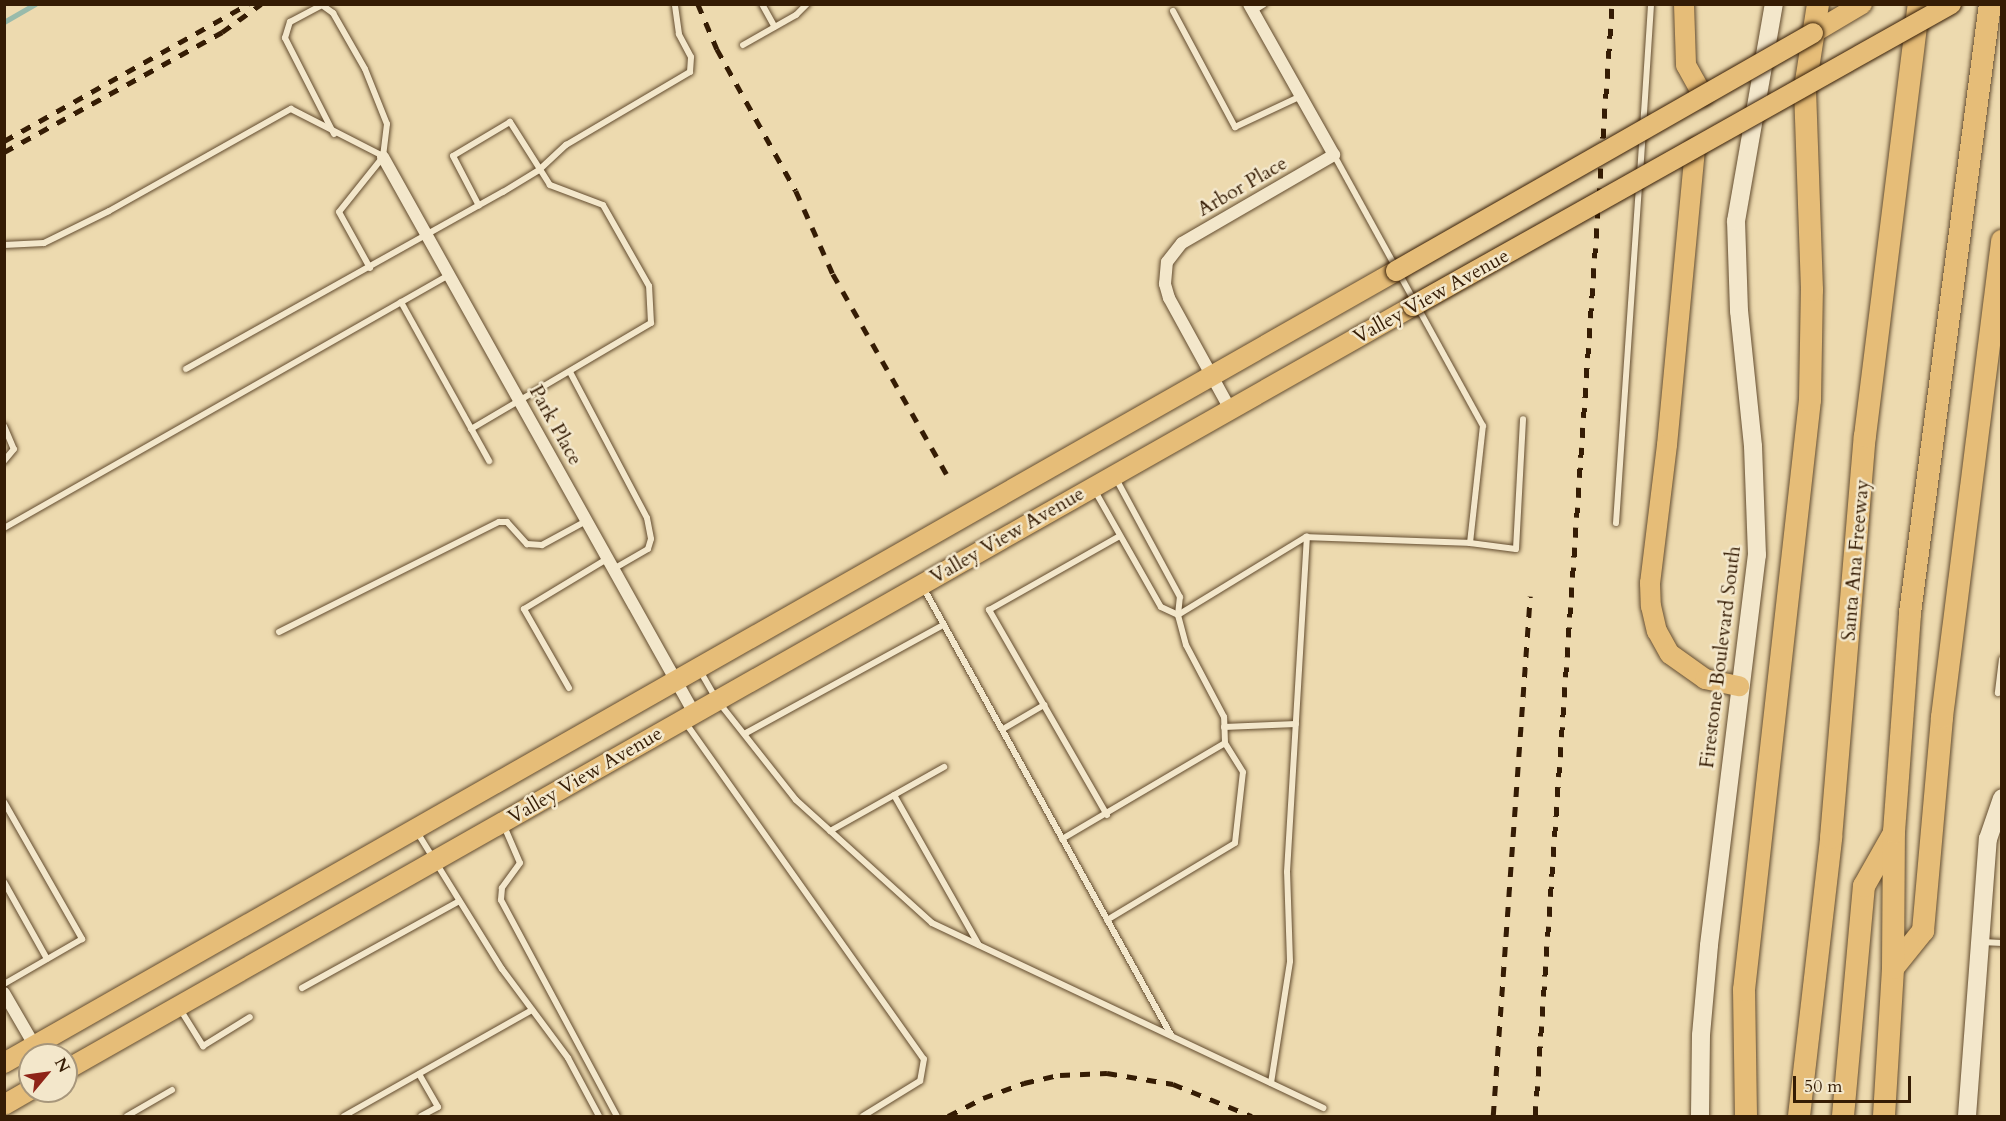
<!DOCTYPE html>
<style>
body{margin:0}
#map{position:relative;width:2006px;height:1121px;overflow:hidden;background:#eddaaf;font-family:Cardo,serif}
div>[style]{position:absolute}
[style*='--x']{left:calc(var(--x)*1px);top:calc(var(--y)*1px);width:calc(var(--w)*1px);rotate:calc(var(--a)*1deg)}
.stream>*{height:4.5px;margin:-2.25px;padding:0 2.25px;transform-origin:2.25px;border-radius:2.25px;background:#99bbab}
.roads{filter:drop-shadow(0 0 2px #634c2f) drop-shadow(0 0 2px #634c2f)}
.lane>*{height:6px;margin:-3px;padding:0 3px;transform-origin:3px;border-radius:3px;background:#f3e7cb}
.street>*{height:12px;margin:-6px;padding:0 6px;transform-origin:6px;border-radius:6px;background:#f3e7cb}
.secondary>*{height:18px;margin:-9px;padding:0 9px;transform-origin:9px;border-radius:9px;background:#f3e7cb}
.primary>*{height:20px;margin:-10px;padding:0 10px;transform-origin:10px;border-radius:10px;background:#e6bd78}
.highway>*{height:22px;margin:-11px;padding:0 11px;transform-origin:11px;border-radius:11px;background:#e6bd78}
.rail>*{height:4.5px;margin-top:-2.25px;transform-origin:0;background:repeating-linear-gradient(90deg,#351c04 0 10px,transparent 0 20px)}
.bridges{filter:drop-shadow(0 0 2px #351c04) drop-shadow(0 0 2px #351c04)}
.primary-bridge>*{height:20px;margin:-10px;padding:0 10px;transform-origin:10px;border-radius:10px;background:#e6bd78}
span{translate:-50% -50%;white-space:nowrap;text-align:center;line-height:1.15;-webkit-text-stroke:5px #f3e7cb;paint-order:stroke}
.street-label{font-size:20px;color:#351c04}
.frame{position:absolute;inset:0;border:6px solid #351c04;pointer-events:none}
.north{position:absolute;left:18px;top:1043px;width:60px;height:60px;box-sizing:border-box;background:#f3e7cb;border:2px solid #a7967b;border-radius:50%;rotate:61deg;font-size:16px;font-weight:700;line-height:24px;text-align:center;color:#351c04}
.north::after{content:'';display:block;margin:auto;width:21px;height:27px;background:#8f2418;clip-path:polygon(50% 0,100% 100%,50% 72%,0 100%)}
.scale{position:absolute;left:1793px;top:1076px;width:118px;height:27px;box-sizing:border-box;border:3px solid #351c04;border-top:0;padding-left:8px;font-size:18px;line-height:21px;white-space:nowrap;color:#351c04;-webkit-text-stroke:4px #f3e7cb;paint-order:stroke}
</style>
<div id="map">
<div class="stream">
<div style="--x:4;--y:22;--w:36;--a:-30"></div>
</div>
<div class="roads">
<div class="lane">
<div style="--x:762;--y:4;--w:26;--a:61"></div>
<div style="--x:1173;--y:11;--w:132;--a:61.9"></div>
<div style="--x:1235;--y:127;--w:73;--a:-25.2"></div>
<div style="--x:1253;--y:11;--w:13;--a:-32"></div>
<div style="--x:743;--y:45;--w:61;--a:-29.5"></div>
<div style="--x:796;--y:15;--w:16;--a:-45"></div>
<div style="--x:334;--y:134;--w:108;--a:-117"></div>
<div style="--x:285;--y:38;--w:17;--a:-73"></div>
<div style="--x:290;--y:22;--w:36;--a:-28"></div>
<div style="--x:322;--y:5;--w:14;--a:36"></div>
<div style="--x:333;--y:13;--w:64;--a:60.3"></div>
<div style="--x:365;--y:69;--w:59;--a:68.2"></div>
<div style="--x:387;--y:124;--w:33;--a:97"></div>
<div style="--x:383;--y:157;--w:70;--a:128.7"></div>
<div style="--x:339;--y:212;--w:64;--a:61"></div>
<div style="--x:1640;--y:175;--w:171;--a:-86.3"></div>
<div style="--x:4;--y:245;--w:40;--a:-2.9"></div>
<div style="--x:44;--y:243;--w:72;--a:-26.2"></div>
<div style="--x:109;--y:211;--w:209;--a:-29.3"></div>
<div style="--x:291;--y:109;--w:103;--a:27.1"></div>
<div style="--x:401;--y:302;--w:182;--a:61"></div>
<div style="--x:186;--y:369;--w:363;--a:-29.2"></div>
<div style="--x:503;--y:192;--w:42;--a:-31.4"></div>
<div style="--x:539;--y:170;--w:37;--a:-43"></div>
<div style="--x:566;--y:145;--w:144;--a:-30.5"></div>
<div style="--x:690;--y:72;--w:15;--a:-86"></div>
<div style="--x:691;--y:57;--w:26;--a:-118"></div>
<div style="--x:679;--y:34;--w:30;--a:-98"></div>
<div style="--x:570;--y:372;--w:165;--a:62.2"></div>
<div style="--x:647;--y:518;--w:21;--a:79"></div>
<div style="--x:651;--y:539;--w:10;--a:107"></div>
<div style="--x:648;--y:549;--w:39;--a:150"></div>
<div style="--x:4;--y:426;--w:25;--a:67"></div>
<div style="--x:14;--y:449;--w:16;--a:130"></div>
<div style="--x:471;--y:429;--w:209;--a:-30.5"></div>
<div style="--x:651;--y:323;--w:37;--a:-93"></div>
<div style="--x:649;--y:286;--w:93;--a:-119.6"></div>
<div style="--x:603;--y:205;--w:57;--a:-159.3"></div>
<div style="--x:550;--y:185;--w:75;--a:-122.4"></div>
<div style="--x:510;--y:122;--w:66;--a:149.2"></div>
<div style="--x:453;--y:156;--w:56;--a:62.5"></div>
<div style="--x:1095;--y:491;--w:133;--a:60.4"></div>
<div style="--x:1161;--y:607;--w:19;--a:25"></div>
<div style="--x:1616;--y:523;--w:339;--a:-86.1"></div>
<div style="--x:4;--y:528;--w:512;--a:-29.62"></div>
<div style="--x:1470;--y:543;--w:46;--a:7.4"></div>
<div style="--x:1516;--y:549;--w:130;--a:-86.9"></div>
<div style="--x:923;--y:587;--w:512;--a:61.03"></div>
<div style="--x:1178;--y:615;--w:150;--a:-31.4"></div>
<div style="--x:1306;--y:537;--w:164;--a:2.1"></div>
<div style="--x:1470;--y:543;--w:118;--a:-83.7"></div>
<div style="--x:1483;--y:426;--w:309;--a:-118.8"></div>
<div style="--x:279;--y:632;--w:246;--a:-26.6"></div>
<div style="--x:499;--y:522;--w:8;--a:0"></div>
<div style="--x:507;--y:522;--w:30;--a:48"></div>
<div style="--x:527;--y:544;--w:15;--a:4"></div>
<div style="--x:542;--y:545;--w:50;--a:-28.6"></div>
<div style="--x:2002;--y:659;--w:34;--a:97"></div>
<div style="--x:1998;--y:693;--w:4;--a:-27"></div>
<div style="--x:699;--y:669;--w:36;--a:60"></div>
<div style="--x:717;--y:700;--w:127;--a:51.7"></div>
<div style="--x:796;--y:800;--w:183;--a:42.1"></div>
<div style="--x:932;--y:923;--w:433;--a:25.3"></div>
<div style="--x:569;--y:688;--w:91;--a:-119.7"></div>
<div style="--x:524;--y:609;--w:97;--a:-31.1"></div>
<div style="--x:685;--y:722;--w:413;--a:54.7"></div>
<div style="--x:924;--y:1059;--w:22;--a:100"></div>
<div style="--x:920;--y:1081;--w:67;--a:148.4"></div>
<div style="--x:1224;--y:727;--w:72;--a:-2.4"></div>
<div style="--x:1003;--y:729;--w:48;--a:-30.3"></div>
<div style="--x:746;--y:733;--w:225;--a:-28.7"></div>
<div style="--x:894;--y:795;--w:172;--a:60.5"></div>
<div style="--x:4;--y:802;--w:158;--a:60.3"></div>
<div style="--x:82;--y:939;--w:90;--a:150"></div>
<div style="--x:1107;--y:815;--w:237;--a:-119.9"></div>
<div style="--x:989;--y:610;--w:150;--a:-29.5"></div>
<div style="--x:504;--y:826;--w:40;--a:66.6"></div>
<div style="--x:520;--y:863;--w:31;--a:126"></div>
<div style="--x:502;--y:888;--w:12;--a:95"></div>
<div style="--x:501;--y:900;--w:245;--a:61.8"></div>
<div style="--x:830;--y:831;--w:131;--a:-29.3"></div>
<div style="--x:417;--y:832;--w:161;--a:58.2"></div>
<div style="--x:502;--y:969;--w:111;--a:53.4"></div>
<div style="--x:568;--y:1058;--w:66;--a:61.9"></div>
<div style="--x:1062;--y:839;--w:189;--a:-30.5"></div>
<div style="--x:1225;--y:743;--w:26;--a:-92"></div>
<div style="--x:1224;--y:717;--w:81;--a:-117.8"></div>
<div style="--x:1186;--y:645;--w:31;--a:-105"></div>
<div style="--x:1178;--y:615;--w:18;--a:-84"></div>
<div style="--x:1180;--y:597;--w:136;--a:-118.4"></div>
<div style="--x:4;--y:882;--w:88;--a:60.8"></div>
<div style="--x:1107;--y:920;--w:149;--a:-31"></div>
<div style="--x:1235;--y:843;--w:71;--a:-83.6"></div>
<div style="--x:1243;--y:772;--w:34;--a:-122"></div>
<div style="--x:1982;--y:942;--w:20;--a:3"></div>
<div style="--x:302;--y:988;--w:178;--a:-28.9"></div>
<div style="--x:180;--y:1009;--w:44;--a:58.1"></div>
<div style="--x:203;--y:1046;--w:55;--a:-31.7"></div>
<div style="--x:419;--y:1074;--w:38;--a:60"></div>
<div style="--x:438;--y:1107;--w:19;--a:152"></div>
<div style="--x:1271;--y:1083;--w:123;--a:-81.1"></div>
<div style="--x:1290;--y:961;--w:89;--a:-91.9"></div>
<div style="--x:1287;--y:872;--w:336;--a:-86.6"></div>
<div style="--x:127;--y:1116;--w:52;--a:-30"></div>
<div style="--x:344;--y:1116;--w:216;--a:-29.4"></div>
</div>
<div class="street">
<div style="--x:383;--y:157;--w:637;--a:60.78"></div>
<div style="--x:1230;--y:409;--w:127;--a:-118.8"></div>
<div style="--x:1169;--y:298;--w:15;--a:-106"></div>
<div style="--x:1165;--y:284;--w:22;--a:-85"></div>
<div style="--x:1167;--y:262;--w:24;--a:-52"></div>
<div style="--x:1182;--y:243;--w:176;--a:-30.1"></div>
<div style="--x:1334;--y:155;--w:173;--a:-119.4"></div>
<div style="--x:4;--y:993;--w:72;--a:59.9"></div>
</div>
<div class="secondary">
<div style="--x:1700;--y:1116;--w:81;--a:-89.3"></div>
<div style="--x:1701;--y:1035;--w:90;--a:-84.9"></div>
<div style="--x:1709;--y:945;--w:393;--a:-83"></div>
<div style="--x:1757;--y:555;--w:109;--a:-92.1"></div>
<div style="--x:1753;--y:446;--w:136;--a:-95.9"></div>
<div style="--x:1739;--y:311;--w:90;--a:-91.9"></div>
<div style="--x:1736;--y:221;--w:220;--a:-80.1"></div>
<div style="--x:1967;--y:1116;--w:278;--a:-85.7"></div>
<div style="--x:1988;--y:839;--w:43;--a:-71.1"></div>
</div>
<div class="primary">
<div style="--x:1684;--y:4;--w:61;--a:88.1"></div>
<div style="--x:1686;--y:65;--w:35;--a:61"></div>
<div style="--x:1813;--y:33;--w:57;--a:-30.6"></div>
<div style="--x:1695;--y:149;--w:297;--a:95.4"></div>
<div style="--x:1667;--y:445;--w:139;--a:97"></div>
<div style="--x:1650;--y:583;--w:23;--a:88"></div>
<div style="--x:1651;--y:606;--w:26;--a:77"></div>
<div style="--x:1657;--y:631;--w:26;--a:61"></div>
<div style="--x:1670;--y:654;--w:43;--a:35.5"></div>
<div style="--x:1705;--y:679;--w:35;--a:12"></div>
<div style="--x:4;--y:1063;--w:1602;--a:-29.64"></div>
<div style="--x:66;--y:1070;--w:1549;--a:-29.56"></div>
<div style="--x:4;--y:1105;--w:30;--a:-30"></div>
</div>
<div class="highway">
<div style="--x:1893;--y:968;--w:48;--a:-51"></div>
<div style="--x:1923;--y:931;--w:215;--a:-84.9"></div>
<div style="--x:1942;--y:717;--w:480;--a:-82.8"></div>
<div style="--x:1746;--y:1116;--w:126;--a:-90.9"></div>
<div style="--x:1744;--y:990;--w:594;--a:-83.62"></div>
<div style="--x:1810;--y:400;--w:110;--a:-89"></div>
<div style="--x:1812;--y:290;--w:202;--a:-92"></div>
<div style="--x:1805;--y:88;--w:85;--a:-81.2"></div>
<div style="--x:1799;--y:1116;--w:280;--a:-83.4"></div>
<div style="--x:1831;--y:838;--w:403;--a:-85.2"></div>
<div style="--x:1865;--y:436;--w:435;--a:-82.9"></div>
<div style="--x:1843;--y:1116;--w:231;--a:-84.8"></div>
<div style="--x:1864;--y:886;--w:61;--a:-60.5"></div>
<div style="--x:1884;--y:1116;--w:148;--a:-86.5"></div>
<div style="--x:1893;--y:968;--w:136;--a:-89.6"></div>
<div style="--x:1894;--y:832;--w:220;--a:-85.8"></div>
<div style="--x:1910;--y:613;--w:614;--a:-82.52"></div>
</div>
</div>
<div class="rail">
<div style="--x:698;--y:4;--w:49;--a:67.1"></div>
<div style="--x:717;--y:49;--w:162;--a:60.9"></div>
<div style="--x:796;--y:191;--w:91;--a:66"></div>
<div style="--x:833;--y:274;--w:231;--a:60.4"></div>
<div style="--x:4;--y:141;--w:280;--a:-29.3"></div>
<div style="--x:4;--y:152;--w:249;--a:-28.8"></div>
<div style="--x:222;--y:32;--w:48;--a:-35.7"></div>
<div style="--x:948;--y:1116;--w:39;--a:-27"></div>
<div style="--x:983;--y:1098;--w:44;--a:-20.1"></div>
<div style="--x:1024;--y:1083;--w:37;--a:-13"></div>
<div style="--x:1060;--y:1075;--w:47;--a:-2.4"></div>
<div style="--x:1107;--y:1073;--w:67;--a:9.5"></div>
<div style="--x:1173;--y:1084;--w:85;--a:22.1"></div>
<div style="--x:1493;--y:1116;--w:521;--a:-85.93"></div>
<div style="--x:1535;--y:1116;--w:1115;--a:-86.04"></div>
</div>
<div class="bridges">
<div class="primary-bridge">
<div style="--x:1396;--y:271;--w:480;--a:-29.7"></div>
<div style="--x:1413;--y:306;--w:617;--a:-29.31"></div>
</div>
</div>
<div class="street-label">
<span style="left:1242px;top:186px;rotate:-30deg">Arbor Place</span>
<span style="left:1431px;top:296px;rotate:-29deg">Valley View Avenue</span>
<span style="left:556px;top:425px;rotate:61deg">Park Place</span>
<span style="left:1007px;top:535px;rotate:-30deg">Valley View Avenue</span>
<span style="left:1855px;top:560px;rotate:-85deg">Santa Ana Freeway</span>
<span style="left:1720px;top:657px;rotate:-83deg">Firestone Boulevard South</span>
<span style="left:585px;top:775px;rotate:-30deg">Valley View Avenue</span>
</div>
<div class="frame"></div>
<div class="north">N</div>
<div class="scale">50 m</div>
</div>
